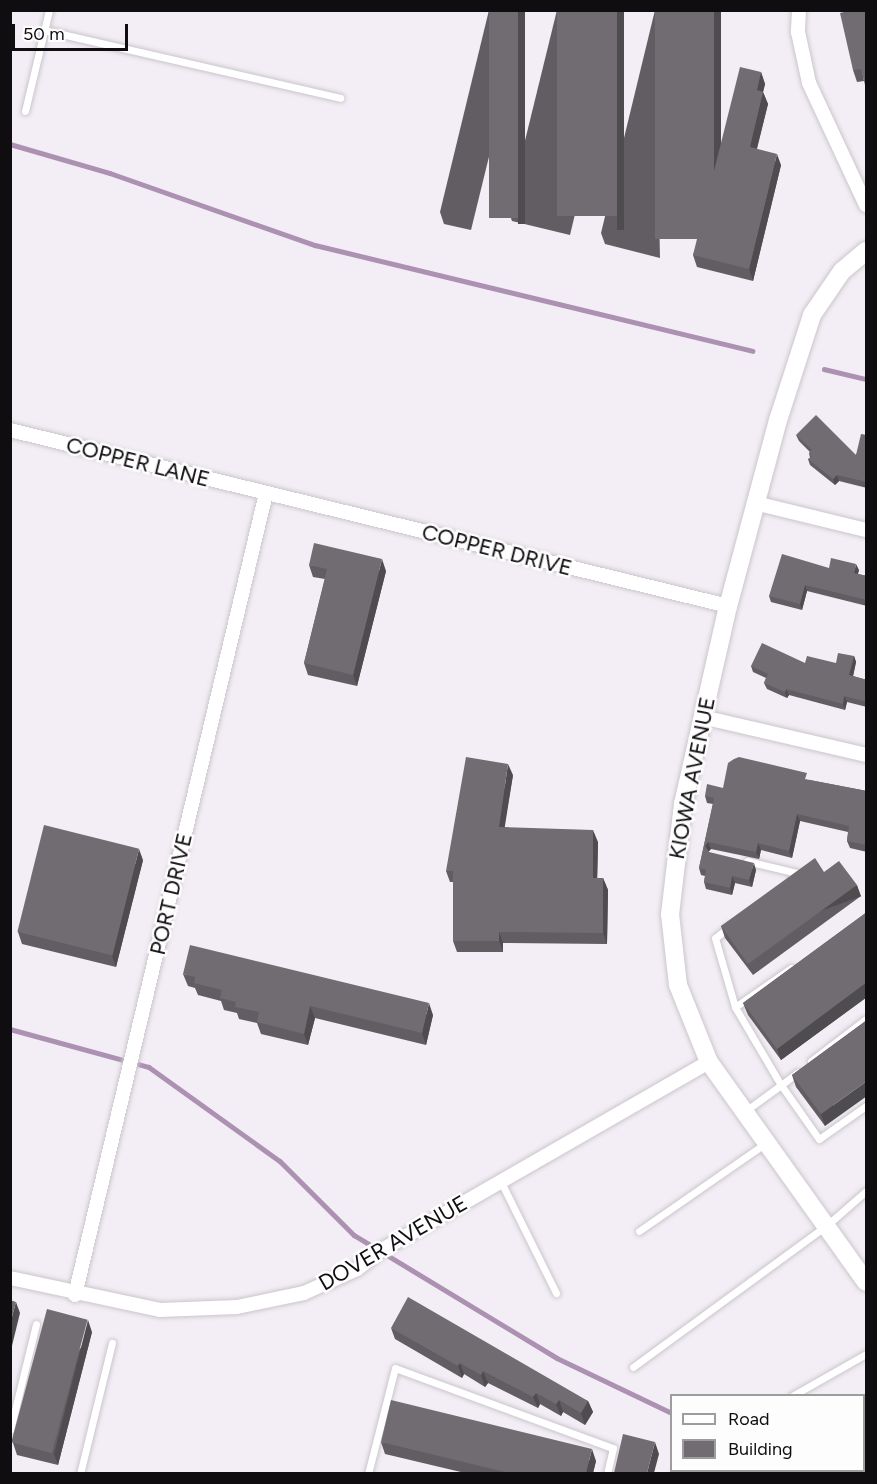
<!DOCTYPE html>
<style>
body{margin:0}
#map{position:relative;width:877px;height:1484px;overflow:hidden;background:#f3eef5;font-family:Figtree,sans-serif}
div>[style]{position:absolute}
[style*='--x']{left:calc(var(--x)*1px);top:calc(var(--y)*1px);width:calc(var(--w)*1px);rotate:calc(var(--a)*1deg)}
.stream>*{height:4.5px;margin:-2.25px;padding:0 2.25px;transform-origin:2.25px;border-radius:2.25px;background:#ac91b3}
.roads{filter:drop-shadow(0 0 2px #cbc5cc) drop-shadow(0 0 2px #cbc5cc)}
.service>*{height:7px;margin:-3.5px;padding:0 3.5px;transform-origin:3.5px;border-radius:3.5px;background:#fff}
.minor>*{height:14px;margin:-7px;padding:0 7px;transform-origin:7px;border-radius:7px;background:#fff}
.tertiary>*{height:18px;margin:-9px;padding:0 9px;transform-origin:9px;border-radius:9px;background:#fff}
.wall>*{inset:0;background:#615d62}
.shaded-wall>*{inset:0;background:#4f4c50;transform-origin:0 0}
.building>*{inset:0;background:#716c72;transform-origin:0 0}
span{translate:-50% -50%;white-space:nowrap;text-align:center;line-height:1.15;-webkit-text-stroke:5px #fefdfe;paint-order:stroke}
.street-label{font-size:22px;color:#0f0d0f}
.frame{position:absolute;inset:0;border:12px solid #0f0d0f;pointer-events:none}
.legend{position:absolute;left:670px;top:1394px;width:195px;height:78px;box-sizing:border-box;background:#fefdfe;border:2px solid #9e9d9e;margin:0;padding:8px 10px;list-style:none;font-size:18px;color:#0f0d0f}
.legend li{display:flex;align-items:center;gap:12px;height:30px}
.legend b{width:30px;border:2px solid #9e9d9e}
.scale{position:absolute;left:12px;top:24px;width:116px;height:27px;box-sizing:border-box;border:3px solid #0f0d0f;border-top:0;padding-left:8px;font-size:18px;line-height:21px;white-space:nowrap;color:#0f0d0f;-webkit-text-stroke:4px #fefdfe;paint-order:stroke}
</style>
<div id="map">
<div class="stream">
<div style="--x:10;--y:144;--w:104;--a:16.2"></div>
<div style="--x:110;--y:173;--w:217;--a:19.4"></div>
<div style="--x:315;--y:245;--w:450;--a:13.6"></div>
<div style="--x:824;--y:369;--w:43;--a:13.4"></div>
<div style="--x:10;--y:1029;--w:144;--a:15.3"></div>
<div style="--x:149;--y:1067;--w:161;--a:35.7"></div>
<div style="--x:280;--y:1161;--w:105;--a:45"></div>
<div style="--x:354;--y:1235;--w:237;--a:31.2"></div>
<div style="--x:557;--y:1358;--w:127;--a:25.6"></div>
<div style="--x:788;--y:1470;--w:8;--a:30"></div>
</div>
<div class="roads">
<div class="service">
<div style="--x:44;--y:30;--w:304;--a:12.9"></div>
<div style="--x:25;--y:111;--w:104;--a:-76.6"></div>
<div style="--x:747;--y:861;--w:51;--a:13.5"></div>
<div style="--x:797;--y:873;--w:6;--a:141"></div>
<div style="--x:730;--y:926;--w:19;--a:141"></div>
<div style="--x:715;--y:938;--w:72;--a:73.8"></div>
<div style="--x:791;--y:968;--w:68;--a:145.1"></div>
<div style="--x:735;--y:1007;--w:91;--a:59.5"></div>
<div style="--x:781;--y:1085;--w:21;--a:-37"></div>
<div style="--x:811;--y:1061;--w:69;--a:-37.4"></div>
<div style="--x:744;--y:1112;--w:46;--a:-36.1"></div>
<div style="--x:781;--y:1085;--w:66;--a:54.9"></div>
<div style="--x:819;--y:1139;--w:57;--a:-35.1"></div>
<div style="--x:501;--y:1182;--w:124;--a:63.6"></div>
<div style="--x:639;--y:1231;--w:152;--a:-34.8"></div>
<div style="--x:633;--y:1367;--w:239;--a:-36.2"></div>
<div style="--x:826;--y:1226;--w:53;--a:-41.2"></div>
<div style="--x:792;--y:1396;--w:85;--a:-29.6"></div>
<div style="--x:10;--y:1430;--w:109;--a:-76.2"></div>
<div style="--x:864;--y:1448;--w:2;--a:-27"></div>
<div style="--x:80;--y:1474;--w:135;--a:-76.3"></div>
<div style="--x:368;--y:1474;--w:109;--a:-75.7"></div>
<div style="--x:395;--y:1368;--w:232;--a:20.2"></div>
<div style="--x:613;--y:1448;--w:27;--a:103"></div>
<div style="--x:675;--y:1474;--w:6;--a:0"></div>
</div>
<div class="minor">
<div style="--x:799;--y:10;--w:22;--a:93"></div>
<div style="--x:798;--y:32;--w:52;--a:77.8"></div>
<div style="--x:809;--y:83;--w:135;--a:65"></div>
<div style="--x:10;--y:430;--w:739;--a:13.77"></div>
<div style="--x:755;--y:503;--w:114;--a:13.7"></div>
<div style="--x:702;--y:717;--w:168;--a:13"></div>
<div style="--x:10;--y:1278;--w:153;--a:12"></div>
<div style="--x:160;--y:1310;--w:77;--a:-2.2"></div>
<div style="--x:237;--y:1307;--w:68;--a:-11.8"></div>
<div style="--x:304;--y:1293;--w:58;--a:-24.4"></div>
<div style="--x:357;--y:1269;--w:29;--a:-38"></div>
<div style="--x:380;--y:1251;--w:379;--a:-29.9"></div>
<div style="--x:75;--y:1295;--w:824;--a:-76.6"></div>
</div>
<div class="tertiary">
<div style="--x:866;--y:251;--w:31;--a:140"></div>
<div style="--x:842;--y:271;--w:53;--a:124.3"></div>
<div style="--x:812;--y:315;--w:110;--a:107.9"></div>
<div style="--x:778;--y:420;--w:193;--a:105"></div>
<div style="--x:728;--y:606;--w:203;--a:102.8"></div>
<div style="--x:683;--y:804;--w:111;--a:96.7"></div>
<div style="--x:670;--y:914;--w:71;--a:83.6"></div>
<div style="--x:678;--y:985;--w:83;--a:68.1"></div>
<div style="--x:709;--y:1062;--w:270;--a:54.5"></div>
</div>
</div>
<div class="wall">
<div style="clip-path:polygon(489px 10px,525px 10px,471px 230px,444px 224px,440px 212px)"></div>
<div style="clip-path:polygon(557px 10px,624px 10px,570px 235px,512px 221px,508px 210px)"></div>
<div style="clip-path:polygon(655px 10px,660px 258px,605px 244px,601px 233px)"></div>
<div style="clip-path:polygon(851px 10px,864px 81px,857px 82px,853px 70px)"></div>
<div style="clip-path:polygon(761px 72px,765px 84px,763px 92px,768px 104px,757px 149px,781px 165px,753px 281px,697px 267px,693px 255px)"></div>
<div style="clip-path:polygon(796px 435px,856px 455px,867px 435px,867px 488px,839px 481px,835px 485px,810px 465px,808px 459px,810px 458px,809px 453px,810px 452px,799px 441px)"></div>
<div style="clip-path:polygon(309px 565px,386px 571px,357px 686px,308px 675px,304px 663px,325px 579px,313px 577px)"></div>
<div style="clip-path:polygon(829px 568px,859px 570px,858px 574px,867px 576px,867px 606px,807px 591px,802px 610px,771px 602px,769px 596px)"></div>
<div style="clip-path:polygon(854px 656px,856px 662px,853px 676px,867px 680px,867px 707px,847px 702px,845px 710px,789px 695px,787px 698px,767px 689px,764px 683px,766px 678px,753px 672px,751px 666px,805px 663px,836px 663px)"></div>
<div style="clip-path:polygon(513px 775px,504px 827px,598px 842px,597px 878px,603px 878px,608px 890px,607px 944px,503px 943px,503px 952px,457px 952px,453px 941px,453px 882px,450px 882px,446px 871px)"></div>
<div style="clip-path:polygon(809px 780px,867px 791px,867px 852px,850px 848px,847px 841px,848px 832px,800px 821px,792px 858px,761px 850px,759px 859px,711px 849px,708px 852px,756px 870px,752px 887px,735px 883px,732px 895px,706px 889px,704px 882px,705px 876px,701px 875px,699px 868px,713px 804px,707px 803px,705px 796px,723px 788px)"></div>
<div style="clip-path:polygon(143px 860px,116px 967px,22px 944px,18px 932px)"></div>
<div style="clip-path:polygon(824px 872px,861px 896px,753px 975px,725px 938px,721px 926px)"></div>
<div style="clip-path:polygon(867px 912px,867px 997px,781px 1060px,748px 1015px,743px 1003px)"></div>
<div style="clip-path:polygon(183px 974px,433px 1015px,426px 1045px,315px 1018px,308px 1045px,261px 1034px,257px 1023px,239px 1019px,237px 1013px,224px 1010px,221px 1001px,198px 995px,195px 988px,188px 986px)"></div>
<div style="clip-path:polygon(867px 1020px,825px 1126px,796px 1087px,792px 1075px)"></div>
<div style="clip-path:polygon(391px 1328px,588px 1401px,593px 1412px,585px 1425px,563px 1412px,561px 1416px,540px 1404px,538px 1408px,488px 1383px,485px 1387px,464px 1374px,462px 1378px,395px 1339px)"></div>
<div style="clip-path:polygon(92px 1332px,58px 1465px,17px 1455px,13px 1443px)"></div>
<div style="clip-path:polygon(381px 1442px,596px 1461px,593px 1473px,465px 1473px,385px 1454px)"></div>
</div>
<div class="shaded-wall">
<div style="left:518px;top:10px;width:7px;height:214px"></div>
<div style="left:617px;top:10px;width:7px;height:220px"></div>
<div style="left:714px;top:10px;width:7px;height:244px"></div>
<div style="clip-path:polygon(761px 72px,765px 84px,763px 92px,768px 104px,754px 159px,750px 147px,757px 90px)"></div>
<div style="clip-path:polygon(777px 154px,781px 165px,753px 281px,749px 269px)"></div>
<div style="clip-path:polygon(837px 475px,839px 481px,835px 485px,833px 479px)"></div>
<div style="clip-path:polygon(382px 559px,386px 571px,357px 686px,353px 675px)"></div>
<div style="clip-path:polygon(856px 564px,859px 570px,856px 579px,854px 573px)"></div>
<div style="clip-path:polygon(805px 585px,807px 591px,802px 610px,800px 604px)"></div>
<div style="clip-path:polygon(854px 656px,856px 662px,852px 681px,849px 675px)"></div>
<div style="clip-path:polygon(786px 689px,789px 695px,787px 698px,785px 692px)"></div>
<div style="clip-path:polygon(844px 696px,847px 702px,845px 710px,843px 704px)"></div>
<div style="clip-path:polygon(508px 764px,513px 775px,503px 838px,499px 827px)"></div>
<div style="clip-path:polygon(797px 814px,800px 821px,792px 858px,789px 851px)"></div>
<div style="clip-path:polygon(593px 830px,598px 842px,597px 890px,593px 878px)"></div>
<div style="clip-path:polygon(708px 842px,711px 849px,707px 853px,705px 846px)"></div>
<div style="clip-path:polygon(758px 843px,761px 850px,759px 859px,756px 852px)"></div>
<div style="clip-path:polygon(139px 849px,143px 860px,116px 967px,112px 956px)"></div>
<div style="clip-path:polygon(754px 863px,756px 870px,752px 887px,749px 880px)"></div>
<div style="clip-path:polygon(732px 876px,735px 883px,732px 895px,730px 888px)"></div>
<div style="clip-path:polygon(603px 878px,608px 890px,607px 944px,603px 933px)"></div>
<div style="left:857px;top:885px;width:12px;height:135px;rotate:70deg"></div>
<div style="clip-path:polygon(499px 932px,503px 943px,503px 952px,499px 941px)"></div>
<div style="clip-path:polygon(867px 982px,867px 997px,781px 1060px,777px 1049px)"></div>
<div style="clip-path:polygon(429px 1003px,433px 1015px,426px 1045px,422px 1033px)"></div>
<div style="clip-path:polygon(310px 1006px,315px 1018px,308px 1045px,304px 1034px)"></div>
<div style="clip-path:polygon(867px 1081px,867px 1096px,825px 1126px,821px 1114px)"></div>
<div style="clip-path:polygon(16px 1302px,20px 1313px,10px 1354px,10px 1324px)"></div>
<div style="clip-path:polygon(88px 1320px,92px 1332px,58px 1465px,54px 1454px)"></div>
<div style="clip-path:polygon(460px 1363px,464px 1374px,462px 1378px,458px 1366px)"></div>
<div style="clip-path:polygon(483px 1371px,488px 1383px,485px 1387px,481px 1375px)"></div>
<div style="clip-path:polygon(536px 1393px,540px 1404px,538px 1408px,533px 1397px)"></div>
<div style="clip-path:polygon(559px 1400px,563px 1412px,561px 1416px,556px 1404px)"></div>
<div style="clip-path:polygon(588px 1401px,593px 1412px,585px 1425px,581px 1413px)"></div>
<div style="clip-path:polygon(655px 1442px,659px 1454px,654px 1473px,647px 1473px)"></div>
<div style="clip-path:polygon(592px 1449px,596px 1461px,593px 1473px,586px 1473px)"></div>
</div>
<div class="building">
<div style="left:489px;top:10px;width:29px;height:208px"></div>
<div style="left:557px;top:10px;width:60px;height:206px"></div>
<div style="left:655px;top:10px;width:59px;height:229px"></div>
<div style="clip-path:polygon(851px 10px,867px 10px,867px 93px,861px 69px,853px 70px,840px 13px)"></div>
<div style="clip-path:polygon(740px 67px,761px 72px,757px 90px,763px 92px,750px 147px,777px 154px,749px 269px,693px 255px)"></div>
<div style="clip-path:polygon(816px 415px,856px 455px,861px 434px,867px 435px,867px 482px,837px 475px,833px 479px,808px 459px,812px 457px,809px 453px,812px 450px,796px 435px)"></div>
<div style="clip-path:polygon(314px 543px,382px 559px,353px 675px,304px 663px,327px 569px,309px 565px)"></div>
<div style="clip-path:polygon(782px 554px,829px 568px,831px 558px,856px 564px,854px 573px,867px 576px,867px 600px,805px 585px,800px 604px,769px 596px)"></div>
<div style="clip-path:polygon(762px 643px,805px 663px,807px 656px,836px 663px,838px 653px,854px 656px,849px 675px,867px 680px,867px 702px,844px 696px,843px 704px,786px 689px,785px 692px,764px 683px,768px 674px,751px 666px)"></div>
<div style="clip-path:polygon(466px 757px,508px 764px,499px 827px,593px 830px,593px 878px,603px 878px,603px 933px,499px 932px,499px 941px,453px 941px,453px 871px,446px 871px)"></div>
<div style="clip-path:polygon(739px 757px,807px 773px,805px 779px,867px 791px,867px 845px,847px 841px,849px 826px,797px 814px,789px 851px,758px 843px,756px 852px,708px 842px,705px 846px,709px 852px,754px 863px,749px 880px,732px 876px,730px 888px,704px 882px,706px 870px,699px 868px,714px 798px,705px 796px,707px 784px,723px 788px,728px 763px,734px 759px)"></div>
<div style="left:44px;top:825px;width:98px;height:110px;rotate:14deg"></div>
<div style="clip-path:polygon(815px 858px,824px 872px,839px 861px,857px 885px,748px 964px,721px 926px)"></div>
<div style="clip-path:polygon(867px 912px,867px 982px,777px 1049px,743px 1003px)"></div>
<div style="clip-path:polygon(190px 945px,429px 1003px,422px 1033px,310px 1006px,304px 1034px,257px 1022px,259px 1012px,235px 1007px,236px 1002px,220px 998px,222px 990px,194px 983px,195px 977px,183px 974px)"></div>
<div style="clip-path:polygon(867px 1020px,867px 1081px,821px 1114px,792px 1075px)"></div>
<div style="clip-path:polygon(408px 1297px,588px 1401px,581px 1413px,559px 1400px,556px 1404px,536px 1393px,533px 1397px,483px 1371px,481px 1375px,460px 1363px,458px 1366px,391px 1328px)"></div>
<div style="clip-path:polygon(10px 1300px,16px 1302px,10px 1324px)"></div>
<div style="left:47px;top:1309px;width:42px;height:138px;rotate:15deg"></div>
<div style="clip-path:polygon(391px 1400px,592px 1449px,586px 1473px,509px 1473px,381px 1442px)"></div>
<div style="clip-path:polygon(623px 1434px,655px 1442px,647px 1473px,614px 1473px)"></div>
</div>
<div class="street-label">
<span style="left:138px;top:462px;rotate:14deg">COPPER LANE</span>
<span style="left:497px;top:550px;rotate:14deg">COPPER DRIVE</span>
<span style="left:692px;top:778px;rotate:-79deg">KIOWA AVENUE</span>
<span style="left:171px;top:894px;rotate:-77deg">PORT DRIVE</span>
<span style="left:393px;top:1243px;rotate:-30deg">DOVER AVENUE</span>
</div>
<div class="frame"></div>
<ul class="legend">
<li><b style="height:8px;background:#fff"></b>Road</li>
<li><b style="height:16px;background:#716c72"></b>Building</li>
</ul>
<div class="scale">50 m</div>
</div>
